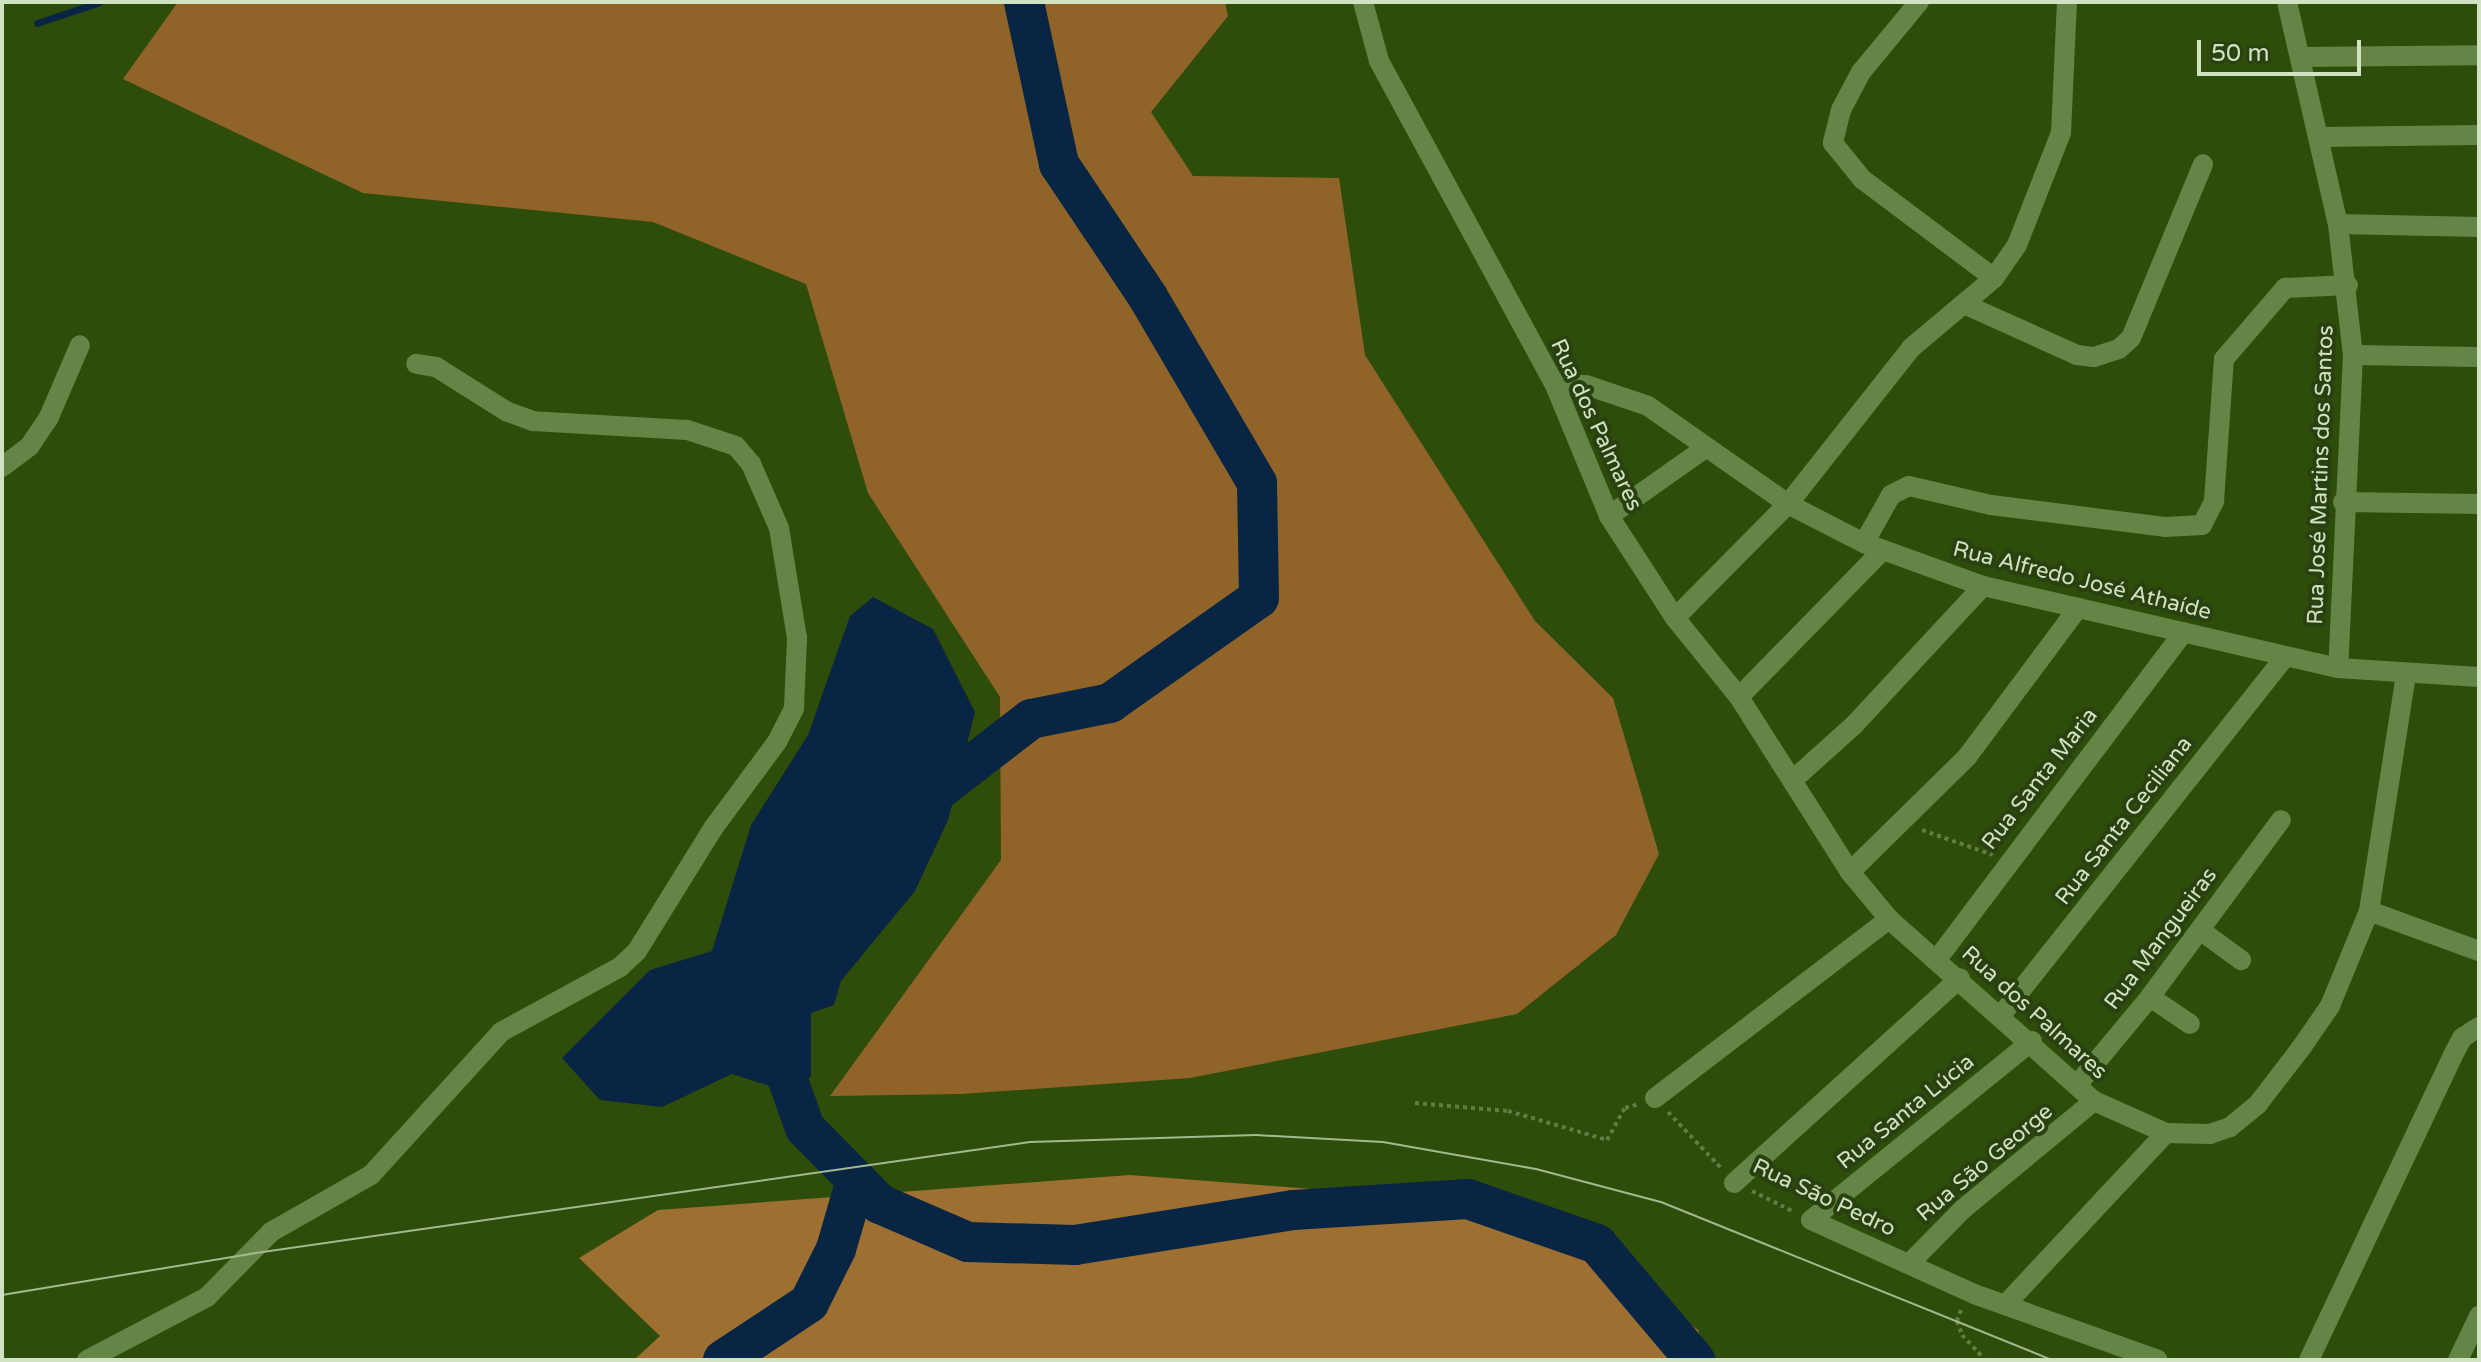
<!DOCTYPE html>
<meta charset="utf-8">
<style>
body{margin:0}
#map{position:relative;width:2481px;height:1362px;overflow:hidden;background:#2f4d0a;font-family:"Varela Round",sans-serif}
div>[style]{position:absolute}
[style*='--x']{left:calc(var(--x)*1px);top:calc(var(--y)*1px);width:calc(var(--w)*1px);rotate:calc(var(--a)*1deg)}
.green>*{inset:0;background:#906428}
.forest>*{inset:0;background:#9d6f31}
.water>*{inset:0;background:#082643}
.stream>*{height:7px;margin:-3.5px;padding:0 3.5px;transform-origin:3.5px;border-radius:3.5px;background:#082643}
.river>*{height:40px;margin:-20px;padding:0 20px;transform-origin:20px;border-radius:20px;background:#082643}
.path>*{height:4px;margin-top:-2px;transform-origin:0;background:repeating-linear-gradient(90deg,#627c44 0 4px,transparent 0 8px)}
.minor>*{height:20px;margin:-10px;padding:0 10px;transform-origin:10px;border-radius:10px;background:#648545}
.tram>*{height:2px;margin:-1px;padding:0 1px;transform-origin:1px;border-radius:1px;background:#a3b98f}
span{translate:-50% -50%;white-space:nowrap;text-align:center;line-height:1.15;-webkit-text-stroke:8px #294110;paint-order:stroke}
.street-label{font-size:22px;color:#cfe2c1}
.frame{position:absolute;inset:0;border:4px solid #cfe2c1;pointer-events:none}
.scale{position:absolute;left:2197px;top:40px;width:164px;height:36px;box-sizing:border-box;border:4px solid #cfe2c1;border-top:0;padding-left:10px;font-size:24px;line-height:28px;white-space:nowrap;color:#cfe2c1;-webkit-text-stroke:6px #294110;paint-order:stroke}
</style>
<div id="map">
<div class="green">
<div style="clip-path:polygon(178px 2px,1225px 2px,1228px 16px,1151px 112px,1193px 176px,1339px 178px,1365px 355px,1535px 621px,1613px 698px,1659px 854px,1616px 935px,1517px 1014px,1190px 1078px,961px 1094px,830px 1096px,1001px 860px,1000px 697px,868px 493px,806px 284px,653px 222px,363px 193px,123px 79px)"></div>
</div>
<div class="forest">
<div style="clip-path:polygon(1130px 1175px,1530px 1206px,1698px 1330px,1707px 1360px,634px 1360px,660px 1336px,579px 1258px,658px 1210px)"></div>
</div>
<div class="water">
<div style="clip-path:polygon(873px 597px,933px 629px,975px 712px,948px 820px,915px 891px,841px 981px,834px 1005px,811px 1013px,811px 1076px,781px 1103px,773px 1087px,732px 1074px,662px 1107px,600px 1100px,562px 1058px,650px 970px,712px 951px,751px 825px,808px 735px,850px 616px)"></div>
</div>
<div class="stream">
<div style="--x:37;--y:23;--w:66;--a:-18.4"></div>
</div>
<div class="river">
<div style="--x:922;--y:813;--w:29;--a:-54"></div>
<div style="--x:939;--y:790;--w:116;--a:-37.7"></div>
<div style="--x:1031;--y:719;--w:81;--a:-11.4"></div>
<div style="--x:1110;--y:703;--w:182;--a:-35.2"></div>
<div style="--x:1259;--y:598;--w:115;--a:-91"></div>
<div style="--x:1257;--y:483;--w:216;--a:-120.4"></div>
<div style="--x:1148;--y:297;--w:160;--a:-123.8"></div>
<div style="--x:1059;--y:164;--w:166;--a:-102.2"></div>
<div style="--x:783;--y:1043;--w:13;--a:108"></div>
<div style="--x:779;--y:1055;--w:77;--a:70.4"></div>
<div style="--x:805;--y:1128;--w:107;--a:45.4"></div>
<div style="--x:880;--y:1204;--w:96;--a:23.4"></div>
<div style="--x:968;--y:1242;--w:107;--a:1.6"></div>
<div style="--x:1075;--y:1245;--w:221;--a:-9.1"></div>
<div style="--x:1293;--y:1210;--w:175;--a:-3.6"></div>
<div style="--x:1468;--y:1199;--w:137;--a:19.2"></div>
<div style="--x:1597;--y:1244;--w:152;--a:49.8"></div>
<div style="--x:723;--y:1360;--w:103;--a:-33.5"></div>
<div style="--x:809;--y:1303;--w:60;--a:-63.4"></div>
<div style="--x:836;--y:1249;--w:72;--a:-73.8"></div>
</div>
<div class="path">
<div style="--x:1922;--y:830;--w:75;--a:19.4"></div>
<div style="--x:1415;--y:1103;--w:93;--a:4.9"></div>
<div style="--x:1508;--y:1111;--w:103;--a:16.3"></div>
<div style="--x:1607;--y:1140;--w:37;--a:-61"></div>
<div style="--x:1625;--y:1108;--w:15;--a:-16"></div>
<div style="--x:1668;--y:1112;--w:76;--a:46.6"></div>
<div style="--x:1752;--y:1191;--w:47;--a:26.6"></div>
<div style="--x:1961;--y:1310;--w:12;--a:110"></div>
<div style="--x:1957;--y:1321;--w:15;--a:70"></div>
<div style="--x:1962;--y:1335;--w:34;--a:47"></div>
</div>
<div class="minor">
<div style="--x:1363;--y:2;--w:61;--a:74.8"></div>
<div style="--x:1379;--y:61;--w:366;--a:61.5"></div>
<div style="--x:1554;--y:383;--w:144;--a:67.5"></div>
<div style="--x:1609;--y:516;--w:121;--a:57.1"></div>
<div style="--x:1675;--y:618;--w:102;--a:51"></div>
<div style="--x:1739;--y:697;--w:207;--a:57.6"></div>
<div style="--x:1850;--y:872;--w:61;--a:50.3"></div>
<div style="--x:1889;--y:919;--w:274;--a:41.6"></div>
<div style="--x:2094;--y:1101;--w:79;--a:24"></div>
<div style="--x:2166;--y:1133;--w:44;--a:1.3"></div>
<div style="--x:2210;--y:1134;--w:21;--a:-19"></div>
<div style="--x:2230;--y:1127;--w:36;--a:-39"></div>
<div style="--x:2258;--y:1104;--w:71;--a:-52.5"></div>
<div style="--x:2301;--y:1048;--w:51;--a:-55.4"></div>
<div style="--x:2330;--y:1006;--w:103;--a:-67.7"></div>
<div style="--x:2369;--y:911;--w:238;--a:-81.1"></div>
<div style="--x:1919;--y:2;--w:91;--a:129.6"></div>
<div style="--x:1861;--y:72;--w:43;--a:117.8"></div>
<div style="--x:1841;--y:110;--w:34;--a:104"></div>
<div style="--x:1833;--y:143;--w:46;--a:51.1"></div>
<div style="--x:1862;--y:179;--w:165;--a:36.9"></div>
<div style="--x:2287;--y:2;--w:228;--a:77.1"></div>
<div style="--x:2338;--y:224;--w:132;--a:83.5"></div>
<div style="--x:2353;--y:355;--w:313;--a:92.7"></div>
<div style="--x:2301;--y:57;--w:178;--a:-0.6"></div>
<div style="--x:2319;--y:137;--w:160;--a:-0.7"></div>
<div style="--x:2338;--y:224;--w:141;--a:1.2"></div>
<div style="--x:1966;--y:305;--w:122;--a:24.2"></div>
<div style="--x:2077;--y:355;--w:17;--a:7"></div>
<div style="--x:2094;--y:357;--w:26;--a:-18"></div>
<div style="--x:2119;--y:349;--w:16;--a:-43"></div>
<div style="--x:2131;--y:338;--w:188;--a:-67.5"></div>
<div style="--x:2353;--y:355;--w:126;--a:0.9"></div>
<div style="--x:1554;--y:383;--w:32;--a:4"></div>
<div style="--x:1586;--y:385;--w:65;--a:18.7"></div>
<div style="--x:1648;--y:406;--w:171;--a:35"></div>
<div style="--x:1788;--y:504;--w:85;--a:27.2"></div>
<div style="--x:1864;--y:543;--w:127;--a:19.9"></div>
<div style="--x:1983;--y:586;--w:364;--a:13"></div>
<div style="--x:2338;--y:668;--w:141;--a:3.7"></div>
<div style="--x:2;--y:467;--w:34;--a:-37"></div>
<div style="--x:29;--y:447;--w:36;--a:-56"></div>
<div style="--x:49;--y:417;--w:78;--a:-66.7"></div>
<div style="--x:2343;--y:502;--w:136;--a:0.8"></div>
<div style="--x:1609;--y:516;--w:116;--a:-35.2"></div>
<div style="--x:1864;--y:543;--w:55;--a:-60.6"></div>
<div style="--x:1891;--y:495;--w:20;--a:-27"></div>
<div style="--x:1909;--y:486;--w:84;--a:13"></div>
<div style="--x:1991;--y:505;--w:175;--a:7.2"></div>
<div style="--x:2165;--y:527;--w:37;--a:-3"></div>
<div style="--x:2202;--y:525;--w:27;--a:-63"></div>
<div style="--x:2214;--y:501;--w:142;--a:-86"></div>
<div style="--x:2224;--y:359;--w:94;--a:-49.3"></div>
<div style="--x:2285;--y:288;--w:63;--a:-2.7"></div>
<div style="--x:1675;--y:618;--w:161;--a:-45.3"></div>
<div style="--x:1788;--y:504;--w:199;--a:-51.7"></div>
<div style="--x:1911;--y:348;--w:109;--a:-40.1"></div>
<div style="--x:1994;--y:278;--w:40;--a:-55.1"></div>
<div style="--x:2017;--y:245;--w:120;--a:-68.6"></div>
<div style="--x:2061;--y:133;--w:131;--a:-87.4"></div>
<div style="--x:1739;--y:697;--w:206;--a:-45.6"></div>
<div style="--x:1795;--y:778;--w:79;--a:-41.9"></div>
<div style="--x:1854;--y:725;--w:190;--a:-47.1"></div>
<div style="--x:1850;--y:872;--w:164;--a:-44.5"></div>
<div style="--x:1967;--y:757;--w:186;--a:-53.3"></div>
<div style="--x:2369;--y:911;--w:117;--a:20"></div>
<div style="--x:2200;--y:930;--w:51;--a:36.2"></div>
<div style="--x:1938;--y:958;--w:408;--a:-53"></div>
<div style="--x:2150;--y:997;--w:48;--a:34"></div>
<div style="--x:2002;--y:1014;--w:456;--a:-51.6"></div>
<div style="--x:2032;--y:1041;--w:284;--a:141"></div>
<div style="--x:1811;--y:1220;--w:179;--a:24.4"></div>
<div style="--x:1974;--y:1294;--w:195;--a:19.7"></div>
<div style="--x:2077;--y:1085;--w:114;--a:-50.3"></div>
<div style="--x:2150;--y:997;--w:220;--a:-53.5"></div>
<div style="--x:1655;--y:1098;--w:295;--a:-37.4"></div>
<div style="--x:1734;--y:1183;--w:305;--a:-42.2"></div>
<div style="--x:1909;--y:1264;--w:77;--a:-45.5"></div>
<div style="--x:1963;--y:1209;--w:170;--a:-39.5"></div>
<div style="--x:2005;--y:1305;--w:236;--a:-46.9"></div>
<div style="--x:87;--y:1360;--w:136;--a:-27.7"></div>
<div style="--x:207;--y:1297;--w:91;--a:-45.4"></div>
<div style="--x:271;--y:1232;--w:115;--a:-29.7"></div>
<div style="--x:371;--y:1175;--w:193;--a:-47.7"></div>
<div style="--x:501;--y:1032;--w:136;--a:-28.6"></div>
<div style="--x:620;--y:967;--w:23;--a:-43"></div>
<div style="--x:637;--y:951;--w:146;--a:-58.2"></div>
<div style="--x:714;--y:827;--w:106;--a:-53.5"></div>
<div style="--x:777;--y:742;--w:38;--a:-63"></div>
<div style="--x:794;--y:708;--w:70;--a:-87.5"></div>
<div style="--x:797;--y:638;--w:111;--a:-99.3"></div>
<div style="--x:779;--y:528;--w:70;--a:-113.6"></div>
<div style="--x:751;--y:464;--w:23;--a:-130"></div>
<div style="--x:736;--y:446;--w:52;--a:-161.9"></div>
<div style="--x:687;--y:430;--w:154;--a:-176.7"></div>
<div style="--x:533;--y:421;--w:29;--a:-160"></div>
<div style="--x:506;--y:411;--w:83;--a:-147.8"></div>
<div style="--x:436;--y:367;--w:20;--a:-171"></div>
<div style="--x:2309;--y:1360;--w:335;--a:-64.7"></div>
<div style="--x:2452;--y:1057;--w:21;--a:-62"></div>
<div style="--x:2462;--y:1038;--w:20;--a:-33"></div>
<div style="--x:2458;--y:1360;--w:49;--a:-64.5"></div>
</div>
<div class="tram">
<div style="--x:2;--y:1295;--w:250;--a:-9.4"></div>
<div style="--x:249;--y:1254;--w:789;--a:-8.16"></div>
<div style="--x:1030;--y:1142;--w:226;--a:-1.8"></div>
<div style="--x:1256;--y:1135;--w:127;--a:3.2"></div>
<div style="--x:1383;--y:1142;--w:155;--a:10"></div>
<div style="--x:1536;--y:1169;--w:129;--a:14.8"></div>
<div style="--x:1661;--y:1202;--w:422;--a:22"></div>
</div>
<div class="street-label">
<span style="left:1596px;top:425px;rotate:65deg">Rua dos Palmares</span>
<span style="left:2321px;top:475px;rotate:-88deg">Rua José Martins dos Santos</span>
<span style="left:2082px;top:581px;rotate:14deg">Rua Alfredo José Athaíde</span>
<span style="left:2040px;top:779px;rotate:-52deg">Rua Santa Maria</span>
<span style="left:2124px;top:821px;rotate:-52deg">Rua Santa Ceciliana</span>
<span style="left:2161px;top:939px;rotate:-53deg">Rua Mangueiras</span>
<span style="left:2034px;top:1013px;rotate:42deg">Rua dos Palmares</span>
<span style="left:1906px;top:1112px;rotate:-39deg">Rua Santa Lúcia</span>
<span style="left:1985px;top:1163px;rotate:-40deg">Rua São George</span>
<span style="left:1824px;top:1198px;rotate:25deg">Rua São Pedro</span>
</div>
<div class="frame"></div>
<div class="scale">50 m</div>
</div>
